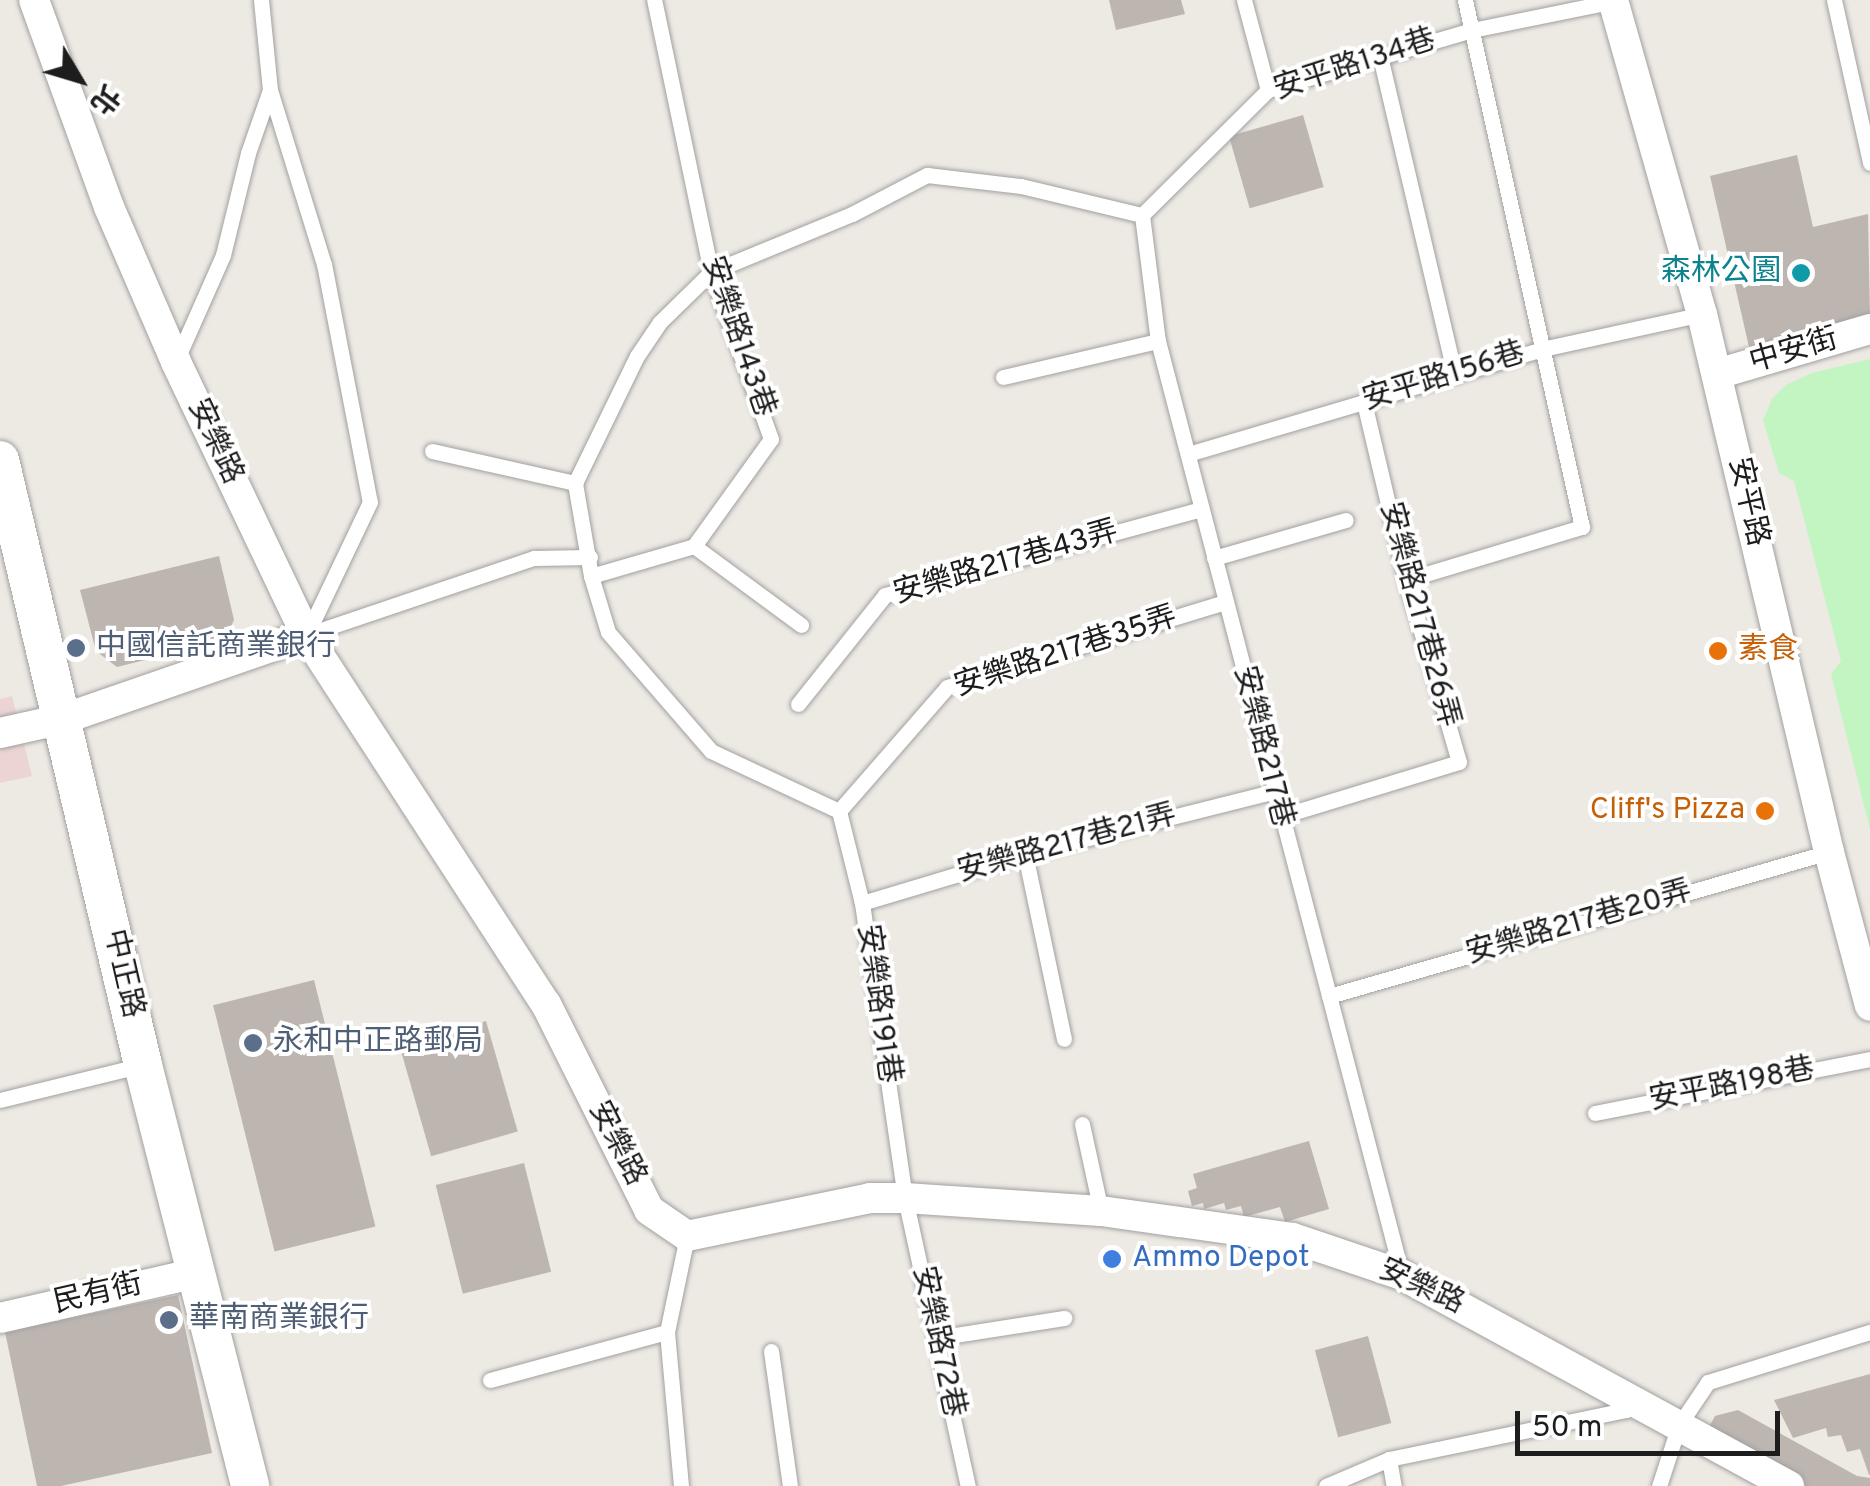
<!DOCTYPE html>
<meta charset="utf-8">
<style>
body{margin:0}
#map{position:relative;width:1870px;height:1486px;overflow:hidden;background:#ede9e3;font-family:Overpass,"Noto Sans TC",sans-serif}
div>[style]{position:absolute}
[style*='--x']{left:calc(var(--x)*1px);top:calc(var(--y)*1px);width:calc(var(--w)*1px);rotate:calc(var(--a)*1deg)}
.commercial>*{inset:0;background:#edd4d4}
.park>*{inset:0;background:#c3f5c3}
.building>*{inset:0;background:#bdb5b0;transform-origin:0 0}
.roads{filter:drop-shadow(0 0 2px #a1a1a1) drop-shadow(0 0 2px #a1a1a1)}
.service>*{height:15px;margin:-7.5px;padding:0 7.5px;transform-origin:7.5px;border-radius:7.5px;background:#fff}
.minor>*{height:30px;margin:-15px;padding:0 15px;transform-origin:15px;border-radius:15px;background:#fff}
.tertiary>*{height:38px;margin:-19px;padding:0 19px;transform-origin:19px;border-radius:19px;background:#fff}
.dots>*{width:28px;height:28px;translate:-50% -50%;box-sizing:border-box;border:5px solid #fff;border-radius:50%}
span{translate:-50% -50%;white-space:nowrap;text-align:center;line-height:1.15;-webkit-text-stroke:8px #fff;paint-order:stroke}
.street-label{font-size:30px;color:#1d1d1d}
.culture-label{font-size:30px;color:#0d838f}
.right{translate:-100% -50%;text-align:right}
.service-label{font-size:30px;color:#4e5e75}
.left{translate:0 -50%;text-align:left}
.food-label{font-size:30px;color:#c56008}
.shop-label{font-size:30px;color:#366cbe}
.north{position:absolute;left:30px;top:30px;width:100px;height:100px;-webkit-text-stroke:8px #fff;paint-order:stroke;rotate:128deg;font-size:28px;font-weight:700;line-height:40px;text-align:center;color:#1d1d1d}
.north::after{content:'';display:block;margin:auto;width:35px;height:45px;background:#1d1d1d;clip-path:polygon(50% 0,100% 100%,50% 72%,0 100%)}
.scale{position:absolute;left:1515px;top:1411px;width:265px;height:45px;box-sizing:border-box;border:5px solid #1d1d1d;border-top:0;padding-left:12px;font-size:30px;line-height:35px;white-space:nowrap;color:#1d1d1d;-webkit-text-stroke:8px #fff;paint-order:stroke}
</style>
<div id="map">
<div class="commercial">
<div style="clip-path:polygon(12px 696px,32px 776px,0 783px,0 699px)"></div>
</div>
<div class="park">
<div style="clip-path:polygon(1870px 359px,1870px 829px,1831px 674px,1841px 661px,1794px 481px,1779px 473px,1763px 420px,1772px 399px,1786px 385px,1812px 373px)"></div>
</div>
<div class="building">
<div style="clip-path:polygon(1109px 0,1181px 0,1185px 14px,1116px 30px)"></div>
<div style="left:1303px;top:115px;width:75px;height:77px;rotate:74deg"></div>
<div style="clip-path:polygon(1797px 155px,1813px 227px,1868px 214px,1870px 318px,1749px 347px,1710px 176px)"></div>
<div style="clip-path:polygon(219px 556px,234px 620px,225px 640px,117px 667px,96px 651px,80px 590px)"></div>
<div style="left:314px;top:980px;width:254px;height:104px;rotate:76deg"></div>
<div style="left:486px;top:1021px;width:115px;height:90px;rotate:74deg"></div>
<div style="clip-path:polygon(1309px 1141px,1329px 1209px,1285px 1222px,1280px 1207px,1244px 1217px,1241px 1206px,1226px 1210px,1224px 1203px,1204px 1209px,1203px 1203px,1192px 1206px,1188px 1191px,1197px 1188px,1193px 1174px)"></div>
<div style="left:524px;top:1163px;width:112px;height:91px;rotate:76deg"></div>
<div style="clip-path:polygon(178px 1295px,212px 1453px,61px 1486px,37px 1486px,5px 1332px)"></div>
<div style="left:1368px;top:1336px;width:90px;height:55px;rotate:75deg"></div>
<div style="clip-path:polygon(1870px 1374px,1870px 1475px,1869px 1475px,1860px 1449px,1847px 1452px,1841px 1435px,1828px 1437px,1826px 1428px,1793px 1438px,1774px 1400px)"></div>
<div style="clip-path:polygon(1738px 1410px,1857px 1476px,1870px 1478px,1870px 1486px,1757px 1486px,1688px 1448px,1702px 1423px,1709px 1427px,1715px 1416px)"></div>
</div>
<div class="roads">
<div class="service">
<div style="--x:261;--y:0;--w:90;--a:84.3"></div>
<div style="--x:270;--y:90;--w:182;--a:72.8"></div>
<div style="--x:324;--y:264;--w:242;--a:79.1"></div>
<div style="--x:370;--y:502;--w:146;--a:115.5"></div>
<div style="--x:1244;--y:0;--w:93;--a:75.1"></div>
<div style="--x:1834;--y:0;--w:167;--a:77.5"></div>
<div style="--x:1380;--y:56;--w:328;--a:76.8"></div>
<div style="--x:1142;--y:215;--w:127;--a:82.8"></div>
<div style="--x:1158;--y:341;--w:965;--a:75.36"></div>
<div style="--x:1142;--y:215;--w:177;--a:-44.8"></div>
<div style="--x:1268;--y:90;--w:213;--a:-16.4"></div>
<div style="--x:1472;--y:30;--w:145;--a:-11.5"></div>
<div style="--x:177;--y:359;--w:114;--a:-66.1"></div>
<div style="--x:223;--y:255;--w:105;--a:-76.2"></div>
<div style="--x:248;--y:153;--w:67;--a:-70.8"></div>
<div style="--x:1003;--y:377;--w:159;--a:-13.1"></div>
<div style="--x:432;--y:451;--w:147;--a:12.6"></div>
<div style="--x:1188;--y:454;--w:369;--a:-16.5"></div>
<div style="--x:1542;--y:349;--w:164;--a:-12.3"></div>
<div style="--x:694;--y:546;--w:133;--a:36.4"></div>
<div style="--x:1214;--y:558;--w:137;--a:-16.1"></div>
<div style="--x:591;--y:576;--w:107;--a:-16.2"></div>
<div style="--x:694;--y:546;--w:132;--a:-54.3"></div>
<div style="--x:771;--y:439;--w:177;--a:-109.8"></div>
<div style="--x:711;--y:272;--w:278;--a:-101.8"></div>
<div style="--x:1406;--y:580;--w:184;--a:-16.8"></div>
<div style="--x:1582;--y:527;--w:540;--a:-102.52"></div>
<div style="--x:306;--y:635;--w:241;--a:-18.7"></div>
<div style="--x:534;--y:558;--w:56;--a:-1"></div>
<div style="--x:798;--y:704;--w:139;--a:-51.4"></div>
<div style="--x:885;--y:595;--w:328;--a:-15.2"></div>
<div style="--x:839;--y:811;--w:141;--a:-154.9"></div>
<div style="--x:711;--y:751;--w:157;--a:-130.9"></div>
<div style="--x:608;--y:632;--w:59;--a:-106.9"></div>
<div style="--x:591;--y:576;--w:94;--a:-99.8"></div>
<div style="--x:575;--y:483;--w:141;--a:-64"></div>
<div style="--x:637;--y:356;--w:41;--a:-55.9"></div>
<div style="--x:660;--y:322;--w:71;--a:-44.4"></div>
<div style="--x:711;--y:272;--w:152;--a:-22.4"></div>
<div style="--x:852;--y:214;--w:85;--a:-27.5"></div>
<div style="--x:927;--y:175;--w:95;--a:6.7"></div>
<div style="--x:1021;--y:186;--w:124;--a:13.5"></div>
<div style="--x:839;--y:811;--w:95;--a:76"></div>
<div style="--x:862;--y:903;--w:298;--a:81.7"></div>
<div style="--x:905;--y:1198;--w:295;--a:77.7"></div>
<div style="--x:839;--y:811;--w:164;--a:-48.9"></div>
<div style="--x:947;--y:687;--w:291;--a:-17"></div>
<div style="--x:1279;--y:817;--w:188;--a:-17"></div>
<div style="--x:1459;--y:762;--w:190;--a:-106.2"></div>
<div style="--x:1406;--y:580;--w:183;--a:-103.3"></div>
<div style="--x:1025;--y:854;--w:189;--a:78.1"></div>
<div style="--x:862;--y:903;--w:170;--a:-16.7"></div>
<div style="--x:1025;--y:854;--w:255;--a:-14.1"></div>
<div style="--x:1329;--y:996;--w:520;--a:-16.07"></div>
<div style="--x:0;--y:1100;--w:146;--a:-13.8"></div>
<div style="--x:1595;--y:1113;--w:280;--a:-11.1"></div>
<div style="--x:1082;--y:1124;--w:89;--a:77.7"></div>
<div style="--x:936;--y:1338;--w:130;--a:-8.9"></div>
<div style="--x:771;--y:1351;--w:136;--a:82"></div>
<div style="--x:490;--y:1380;--w:183;--a:-15.2"></div>
<div style="--x:1389;--y:1459;--w:27;--a:80"></div>
<div style="--x:681;--y:1486;--w:155;--a:-95.2"></div>
<div style="--x:667;--y:1332;--w:98;--a:-78.2"></div>
<div style="--x:1326;--y:1486;--w:69;--a:-23.2"></div>
<div style="--x:1389;--y:1459;--w:242;--a:-11.7"></div>
<div style="--x:1626;--y:1410;--w:11;--a:-128"></div>
<div style="--x:1659;--y:1486;--w:64;--a:-71.8"></div>
<div style="--x:1679;--y:1425;--w:52;--a:-56"></div>
<div style="--x:1708;--y:1382;--w:170;--a:-17.2"></div>
</div>
<div class="minor">
<div style="--x:34;--y:0;--w:220;--a:70.1"></div>
<div style="--x:109;--y:207;--w:169;--a:66.6"></div>
<div style="--x:176;--y:362;--w:302;--a:64.5"></div>
<div style="--x:306;--y:635;--w:440;--a:57"></div>
<div style="--x:546;--y:1004;--w:230;--a:63.4"></div>
<div style="--x:649;--y:1210;--w:46;--a:34.4"></div>
<div style="--x:687;--y:1236;--w:187;--a:-11.7"></div>
<div style="--x:870;--y:1198;--w:35;--a:0"></div>
<div style="--x:905;--y:1198;--w:196;--a:3.8"></div>
<div style="--x:1101;--y:1211;--w:194;--a:8"></div>
<div style="--x:1293;--y:1238;--w:115;--a:18.7"></div>
<div style="--x:1402;--y:1275;--w:441;--a:28.6"></div>
<div style="--x:1613;--y:0;--w:326;--a:74.2"></div>
<div style="--x:1702;--y:314;--w:553;--a:76.72"></div>
<div style="--x:1829;--y:852;--w:159;--a:75.1"></div>
<div style="--x:1717;--y:374;--w:159;--a:-16.4"></div>
<div style="--x:0;--y:733;--w:65;--a:-12.5"></div>
<div style="--x:63;--y:719;--w:257;--a:-19.1"></div>
<div style="--x:0;--y:1318;--w:201;--a:-12.9"></div>
</div>
<div class="tertiary">
<div style="--x:0;--y:460;--w:622;--a:76.7"></div>
<div style="--x:143;--y:1065;--w:434;--a:75.7"></div>
</div>
</div>
<div class="dots">
<div style="left:1801px;top:273px;background:#0f9aa8"></div>
<div style="left:76px;top:648px;background:#5c6f8a"></div>
<div style="left:1718px;top:651px;background:#e8710a"></div>
<div style="left:1765px;top:811px;background:#e8710a"></div>
<div style="left:253px;top:1043px;background:#5c6f8a"></div>
<div style="left:1112px;top:1259px;background:#3f7fe0"></div>
<div style="left:169px;top:1320px;background:#5c6f8a"></div>
</div>
<div class="street-label">
<span style="left:1355px;top:66px;rotate:-18deg">安平路134巷</span>
<span style="left:737px;top:337px;rotate:71deg">安樂路143巷</span>
<span style="left:1794px;top:352px;rotate:-16deg">中安街</span>
<span style="left:1444px;top:378px;rotate:-17deg">安平路156巷</span>
<span style="left:214px;top:442px;rotate:65deg">安樂路</span>
<span style="left:1747px;top:502px;rotate:77deg">安平路</span>
<span style="left:1006px;top:564px;rotate:-16deg">安樂路217巷43弄</span>
<span style="left:1418px;top:615px;rotate:75deg">安樂路217巷26弄</span>
<span style="left:1066px;top:653px;rotate:-18deg">安樂路217巷35弄</span>
<span style="left:1262px;top:747px;rotate:76deg">安樂路217巷</span>
<span style="left:1067px;top:845px;rotate:-15deg">安樂路217巷21弄</span>
<span style="left:1579px;top:924px;rotate:-16deg">安樂路217巷20弄</span>
<span style="left:122px;top:974px;rotate:77deg">中正路</span>
<span style="left:877px;top:1004px;rotate:82deg">安樂路191巷</span>
<span style="left:1732px;top:1086px;rotate:-11deg">安平路198巷</span>
<span style="left:616px;top:1144px;rotate:63deg">安樂路</span>
<span style="left:1421px;top:1288px;rotate:25deg">安樂路</span>
<span style="left:98px;top:1295px;rotate:-13deg">民有街</span>
<span style="left:937px;top:1342px;rotate:78deg">安樂路72巷</span>
</div>
<div class="culture-label">
<span class="right" style="left:1781px;top:273px">森林公園</span>
</div>
<div class="service-label">
<span class="left" style="left:96px;top:648px">中國信託商業銀行</span>
<span class="left" style="left:273px;top:1043px">永和中正路郵局</span>
<span class="left" style="left:189px;top:1320px">華南商業銀行</span>
</div>
<div class="food-label">
<span class="left" style="left:1738px;top:651px">素食</span>
<span class="right" style="left:1745px;top:811px">Cliff's Pizza</span>
</div>
<div class="shop-label">
<span class="left" style="left:1132px;top:1259px">Ammo Depot</span>
</div>
<div class="north">北</div>
<div class="scale">50 m</div>
</div>
